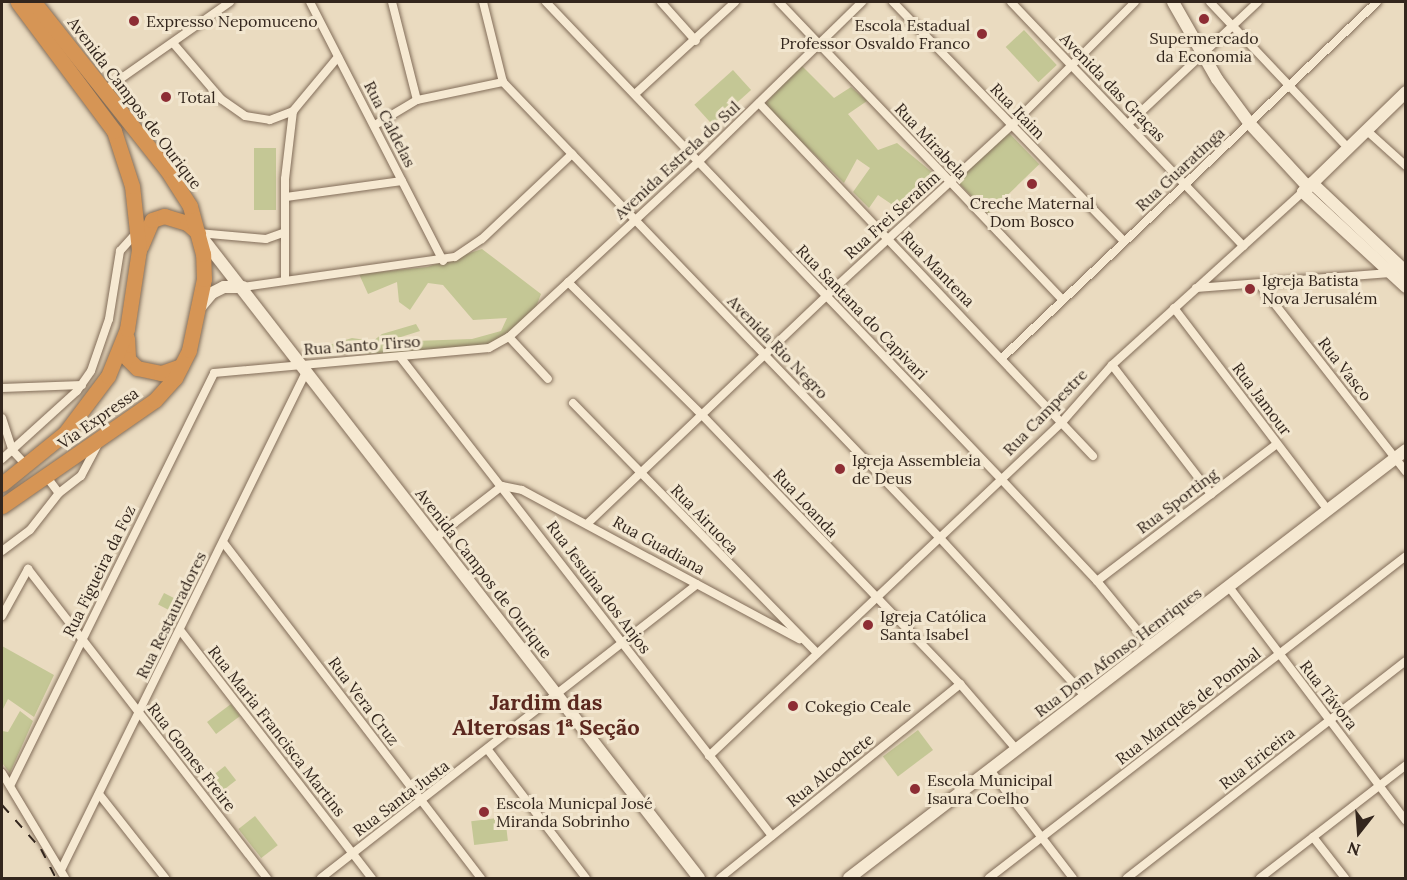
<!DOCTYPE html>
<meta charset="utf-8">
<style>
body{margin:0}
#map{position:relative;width:1407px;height:880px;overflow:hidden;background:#eadbc0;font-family:Lora,serif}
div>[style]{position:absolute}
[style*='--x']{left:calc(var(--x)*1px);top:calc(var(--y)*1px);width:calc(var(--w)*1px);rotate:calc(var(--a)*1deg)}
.green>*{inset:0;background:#c4c795;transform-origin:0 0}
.roads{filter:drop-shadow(0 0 2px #826d59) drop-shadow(0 0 2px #826d59)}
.street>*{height:8px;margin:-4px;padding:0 4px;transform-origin:4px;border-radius:4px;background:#f6e9d2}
.secondary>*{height:12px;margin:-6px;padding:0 6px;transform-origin:6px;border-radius:6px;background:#f6e9d2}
.highway>*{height:15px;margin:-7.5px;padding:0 7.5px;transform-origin:7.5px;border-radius:7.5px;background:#d69555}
.rail>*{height:2px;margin-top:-1px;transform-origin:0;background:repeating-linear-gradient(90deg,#33261d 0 10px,transparent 0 20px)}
.dots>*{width:16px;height:16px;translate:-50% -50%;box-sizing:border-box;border:3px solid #f2e6cf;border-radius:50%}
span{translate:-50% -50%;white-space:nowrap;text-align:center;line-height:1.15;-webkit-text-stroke:6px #f2e6cf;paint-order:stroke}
.poi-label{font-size:16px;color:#33261d}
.left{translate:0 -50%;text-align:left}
.right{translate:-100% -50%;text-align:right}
.street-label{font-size:16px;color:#33261d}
.district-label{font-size:22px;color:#5c281f;font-weight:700}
.frame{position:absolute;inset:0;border:3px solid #33261d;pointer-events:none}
.north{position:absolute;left:1329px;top:802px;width:60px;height:60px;-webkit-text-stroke:4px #f2e6cf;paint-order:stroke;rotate:197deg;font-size:16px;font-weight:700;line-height:24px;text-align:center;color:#33261d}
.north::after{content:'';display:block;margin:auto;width:21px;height:27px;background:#33261d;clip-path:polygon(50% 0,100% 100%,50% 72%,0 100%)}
</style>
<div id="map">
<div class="green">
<div style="left:1024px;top:30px;width:48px;height:25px;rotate:47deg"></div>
<div style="clip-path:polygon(801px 65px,834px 98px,851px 87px,867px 101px,848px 114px,878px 150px,897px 143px,940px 179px,915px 204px,903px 212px,878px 195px,869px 208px,853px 192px,870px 168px,857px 159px,844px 183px,764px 105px)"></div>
<div style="left:733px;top:70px;width:27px;height:52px;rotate:48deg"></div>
<div style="left:1008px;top:132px;width:45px;height:71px;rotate:46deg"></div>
<div style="left:254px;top:148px;width:22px;height:62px"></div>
<div style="clip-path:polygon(482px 249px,541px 294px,536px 307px,512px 330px,487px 345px,403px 353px,301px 355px,308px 343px,329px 345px,352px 338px,373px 341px,382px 334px,416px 324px,420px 331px,385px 342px,472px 339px,501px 331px,507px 318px,473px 320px,443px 285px,428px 283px,410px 310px,399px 302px,397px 282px,368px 294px,359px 274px,427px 267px)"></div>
<div style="left:164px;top:593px;width:25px;height:13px;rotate:27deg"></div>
<div style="clip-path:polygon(2px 646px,54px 675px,34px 717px,8px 699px,2px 711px)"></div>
<div style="left:231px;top:704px;width:15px;height:30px;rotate:53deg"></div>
<div style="clip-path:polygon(20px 711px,33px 721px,10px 773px,2px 763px,2px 731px,8px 732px)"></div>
<div style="left:918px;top:730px;width:25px;height:44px;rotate:53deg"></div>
<div style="left:225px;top:766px;width:18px;height:27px;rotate:52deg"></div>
<div style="left:255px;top:816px;width:37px;height:21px;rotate:52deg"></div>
<div style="left:505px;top:817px;width:24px;height:34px;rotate:83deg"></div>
</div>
<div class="roads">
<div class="street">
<div style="--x:310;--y:2;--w:291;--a:62.8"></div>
<div style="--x:392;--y:2;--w:101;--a:75.7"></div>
<div style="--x:483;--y:2;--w:82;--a:76"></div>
<div style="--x:503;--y:82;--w:630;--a:46.22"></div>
<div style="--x:939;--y:537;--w:217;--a:47.4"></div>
<div style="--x:546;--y:2;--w:659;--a:46.35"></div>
<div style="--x:1001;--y:479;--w:140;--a:46.7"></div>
<div style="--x:1097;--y:581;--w:85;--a:50.7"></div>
<div style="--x:661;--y:2;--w:52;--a:48.1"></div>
<div style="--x:779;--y:2;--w:410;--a:46.4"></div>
<div style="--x:893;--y:2;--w:331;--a:46"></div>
<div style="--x:1011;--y:2;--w:337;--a:46.4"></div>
<div style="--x:1210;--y:2;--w:201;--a:46.6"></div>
<div style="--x:173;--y:43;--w:74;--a:49.4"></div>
<div style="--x:221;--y:99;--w:29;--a:35"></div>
<div style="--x:245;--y:116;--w:25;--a:9"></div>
<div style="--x:270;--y:120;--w:25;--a:-21"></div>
<div style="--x:103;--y:91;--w:155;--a:-35"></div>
<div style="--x:635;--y:94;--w:136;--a:-42.6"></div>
<div style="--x:759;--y:103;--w:486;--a:46.6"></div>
<div style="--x:1128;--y:124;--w:178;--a:-43.2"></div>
<div style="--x:375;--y:125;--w:49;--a:-30.8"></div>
<div style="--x:417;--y:100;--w:88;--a:-11.8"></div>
<div style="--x:1366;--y:130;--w:54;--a:42"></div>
<div style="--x:286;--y:197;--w:117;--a:-7.9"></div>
<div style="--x:198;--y:233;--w:68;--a:5"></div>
<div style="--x:266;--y:239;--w:20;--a:-20"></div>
<div style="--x:285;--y:279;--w:100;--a:-90"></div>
<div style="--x:285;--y:179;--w:68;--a:-83.3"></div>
<div style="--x:293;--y:111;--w:70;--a:-50.2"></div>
<div style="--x:568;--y:282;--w:189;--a:44.8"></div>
<div style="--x:702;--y:415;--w:373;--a:46.2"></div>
<div style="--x:960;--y:684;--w:87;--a:49.2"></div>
<div style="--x:1260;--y:285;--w:237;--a:52"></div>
<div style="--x:243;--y:287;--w:214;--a:-8.1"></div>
<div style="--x:455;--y:257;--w:32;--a:-34"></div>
<div style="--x:482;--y:239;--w:124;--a:-43.4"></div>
<div style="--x:1196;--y:288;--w:198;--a:-4.4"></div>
<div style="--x:1174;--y:308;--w:253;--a:52.7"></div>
<div style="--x:509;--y:337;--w:57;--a:47.1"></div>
<div style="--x:401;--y:358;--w:605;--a:52.18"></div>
<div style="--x:1002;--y:358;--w:517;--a:-43.51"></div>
<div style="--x:1112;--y:365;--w:163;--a:52.5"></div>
<div style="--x:2;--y:388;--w:80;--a:-2.1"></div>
<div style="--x:573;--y:403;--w:349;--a:45.7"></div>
<div style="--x:2;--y:418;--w:35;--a:72"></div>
<div style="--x:13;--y:451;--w:21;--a:47"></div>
<div style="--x:2;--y:459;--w:101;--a:-42.2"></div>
<div style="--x:77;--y:391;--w:24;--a:-55"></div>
<div style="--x:91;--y:371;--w:55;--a:-70.9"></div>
<div style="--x:109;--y:319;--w:69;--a:-80.8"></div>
<div style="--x:120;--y:251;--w:25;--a:-48"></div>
<div style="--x:46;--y:476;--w:21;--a:53"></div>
<div style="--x:588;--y:523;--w:329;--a:-43.6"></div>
<div style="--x:826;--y:296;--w:251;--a:-42.6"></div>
<div style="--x:1011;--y:126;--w:175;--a:-45"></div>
<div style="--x:435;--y:538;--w:85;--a:-37.8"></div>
<div style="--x:502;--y:486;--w:20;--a:11"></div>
<div style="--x:522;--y:490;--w:315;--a:28.3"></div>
<div style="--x:223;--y:542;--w:424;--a:52.5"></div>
<div style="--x:2;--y:551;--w:35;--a:-37"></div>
<div style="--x:30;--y:530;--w:47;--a:-51.9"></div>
<div style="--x:59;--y:493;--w:28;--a:-38"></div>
<div style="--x:81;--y:476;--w:38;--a:-62"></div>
<div style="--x:1097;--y:581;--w:226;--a:-37.3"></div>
<div style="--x:1229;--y:587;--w:293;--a:52.9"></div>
<div style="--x:2;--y:616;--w:54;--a:-61"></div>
<div style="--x:28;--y:569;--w:391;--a:52.3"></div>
<div style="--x:180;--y:630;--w:314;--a:52.3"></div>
<div style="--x:488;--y:750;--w:161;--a:52.6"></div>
<div style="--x:709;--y:756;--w:487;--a:-43.4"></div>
<div style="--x:1063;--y:421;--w:74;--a:-48.8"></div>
<div style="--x:1112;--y:365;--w:258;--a:-42.2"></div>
<div style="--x:990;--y:770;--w:136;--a:52.5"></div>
<div style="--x:2;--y:773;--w:122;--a:59"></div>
<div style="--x:11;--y:784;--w:458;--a:-63.7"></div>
<div style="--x:214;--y:373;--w:276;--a:-5.2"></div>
<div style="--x:489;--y:348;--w:23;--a:-29"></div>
<div style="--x:509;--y:337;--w:256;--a:-42.8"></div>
<div style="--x:697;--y:163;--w:231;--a:-44.3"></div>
<div style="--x:99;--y:794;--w:107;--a:51.8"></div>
<div style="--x:1313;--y:837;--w:52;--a:52"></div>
<div style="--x:61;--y:870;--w:555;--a:-63.8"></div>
<div style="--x:321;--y:878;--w:477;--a:-38"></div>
<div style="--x:720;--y:878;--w:309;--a:-38.9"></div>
<div style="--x:989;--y:878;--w:527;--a:-37.67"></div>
<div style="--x:1127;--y:878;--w:353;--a:-37.9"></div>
<div style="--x:1260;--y:878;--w:185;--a:-37.7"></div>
</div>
<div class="secondary">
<div style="--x:1173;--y:2;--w:89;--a:60.3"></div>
<div style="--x:1217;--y:79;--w:56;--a:53.7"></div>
<div style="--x:1250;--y:124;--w:86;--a:47.4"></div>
<div style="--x:1406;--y:92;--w:144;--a:135.8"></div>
<div style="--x:1303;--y:192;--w:140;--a:42.7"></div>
<div style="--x:1312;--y:183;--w:129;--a:43.4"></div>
<div style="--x:200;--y:235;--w:814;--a:52.19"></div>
<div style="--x:201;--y:306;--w:17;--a:-50"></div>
<div style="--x:212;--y:293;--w:13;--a:-27"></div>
<div style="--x:224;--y:287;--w:19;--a:0"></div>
<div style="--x:849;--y:878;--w:702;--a:-37.54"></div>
</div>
<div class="highway">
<div style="--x:141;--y:246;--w:28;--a:-67"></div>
<div style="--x:152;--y:220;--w:13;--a:-18"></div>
<div style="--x:164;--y:216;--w:24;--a:17"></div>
<div style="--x:187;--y:223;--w:15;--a:42"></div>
<div style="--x:127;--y:338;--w:21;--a:87"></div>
<div style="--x:128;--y:359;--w:13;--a:45"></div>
<div style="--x:137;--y:368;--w:25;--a:12"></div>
<div style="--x:161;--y:373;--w:21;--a:-19"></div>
<div style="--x:2;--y:484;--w:81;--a:-39"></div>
<div style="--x:65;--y:433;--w:71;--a:-53"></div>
<div style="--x:108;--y:376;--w:51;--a:-68"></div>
<div style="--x:127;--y:329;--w:80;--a:-81.4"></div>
<div style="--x:139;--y:250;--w:64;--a:-96.2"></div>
<div style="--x:132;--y:186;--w:58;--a:-108.1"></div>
<div style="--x:114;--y:131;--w:161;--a:-126.7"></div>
<div style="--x:2;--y:506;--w:186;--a:-34.7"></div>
<div style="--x:155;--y:400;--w:30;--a:-48"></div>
<div style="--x:175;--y:378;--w:31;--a:-63"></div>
<div style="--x:189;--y:350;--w:73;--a:-78.1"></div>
<div style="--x:204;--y:279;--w:25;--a:-92"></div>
<div style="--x:203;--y:254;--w:50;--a:-105.2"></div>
<div style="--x:190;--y:206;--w:43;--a:-122.6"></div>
<div style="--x:167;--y:170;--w:214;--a:-128.4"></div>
</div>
</div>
<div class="rail">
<div style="--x:2;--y:805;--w:59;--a:48.4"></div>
<div style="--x:41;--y:849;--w:33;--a:63"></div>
</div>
<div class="dots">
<div style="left:1204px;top:19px;background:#8d2d34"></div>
<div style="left:134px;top:21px;background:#8d2d34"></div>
<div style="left:982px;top:34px;background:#8d2d34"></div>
<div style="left:166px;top:97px;background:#8d2d34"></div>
<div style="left:1032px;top:184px;background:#8d2d34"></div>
<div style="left:1250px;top:289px;background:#8d2d34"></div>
<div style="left:840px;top:469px;background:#8d2d34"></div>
<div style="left:868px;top:625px;background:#8d2d34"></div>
<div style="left:793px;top:706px;background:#8d2d34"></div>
<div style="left:915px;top:789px;background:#8d2d34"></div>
<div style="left:484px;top:812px;background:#8d2d34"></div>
</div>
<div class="poi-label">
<span class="left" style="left:146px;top:21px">Expresso Nepomuceno</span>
<span class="right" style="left:970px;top:34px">Escola Estadual<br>Professor Osvaldo Franco</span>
<span style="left:1204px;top:47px">Supermercado<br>da Economia</span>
<span class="left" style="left:178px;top:97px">Total</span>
<span style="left:1032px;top:212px">Creche Maternal<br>Dom Bosco</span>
<span class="left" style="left:1262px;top:289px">Igreja Batista<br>Nova Jerusalém</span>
<span class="left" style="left:852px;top:469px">Igreja Assembleia<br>de Deus</span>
<span class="left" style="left:880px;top:625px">Igreja Católica<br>Santa Isabel</span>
<span class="left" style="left:805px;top:706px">Cokegio Ceale</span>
<span class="left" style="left:927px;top:789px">Escola Municipal<br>Isaura Coelho</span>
<span class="left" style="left:496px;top:812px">Escola Municpal José<br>Miranda Sobrinho</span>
</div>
<div class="street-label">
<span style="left:1113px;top:87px;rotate:46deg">Avenida das Graças</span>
<span style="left:135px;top:103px;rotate:53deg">Avenida Campos de Ourique</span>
<span style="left:1018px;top:111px;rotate:46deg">Rua Itaim</span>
<span style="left:390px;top:124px;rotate:63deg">Rua Caldelas</span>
<span style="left:931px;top:141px;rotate:47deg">Rua Mirabela</span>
<span style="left:677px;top:160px;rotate:-43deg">Avenida Estrela do Sul</span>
<span style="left:1180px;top:169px;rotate:-43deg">Rua Guaratinga</span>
<span style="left:892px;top:215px;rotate:-42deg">Rua Frei Serafim</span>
<span style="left:938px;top:269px;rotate:46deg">Rua Mantena</span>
<span style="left:862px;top:312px;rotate:46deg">Rua Santana do Capivari</span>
<span style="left:362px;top:345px;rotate:-4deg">Rua Santo Tirso</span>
<span style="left:778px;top:347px;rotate:46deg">Avenida Rio Negro</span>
<span style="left:1345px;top:369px;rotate:52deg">Rua Vasco</span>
<span style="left:1262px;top:399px;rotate:53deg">Rua Jamour</span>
<span style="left:1045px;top:412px;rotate:-46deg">Rua Campestre</span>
<span style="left:98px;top:418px;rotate:-35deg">Via Expressa</span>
<span style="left:1177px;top:501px;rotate:-37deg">Rua Sporting</span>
<span style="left:806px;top:503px;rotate:47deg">Rua Loanda</span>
<span style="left:705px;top:519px;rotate:46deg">Rua Airuoca</span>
<span style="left:659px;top:545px;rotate:29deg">Rua Guadiana</span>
<span style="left:99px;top:571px;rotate:-64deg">Rua Figueira da Foz</span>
<span style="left:484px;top:573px;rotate:52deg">Avenida Campos de Ourique</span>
<span style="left:599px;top:587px;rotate:53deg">Rua Jesuína dos Anjos</span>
<span style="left:171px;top:615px;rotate:-64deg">Rua Restauradores</span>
<span style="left:1118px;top:652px;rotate:-37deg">Rua Dom Afonso Henriques</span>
<span style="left:1329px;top:695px;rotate:52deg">Rua Távora</span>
<span style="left:364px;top:701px;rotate:53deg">Rua Vera Cruz</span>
<span style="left:1188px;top:706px;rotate:-38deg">Rua Marquês de Pombal</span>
<span style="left:277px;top:731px;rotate:52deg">Rua Maria Francisca Martins</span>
<span style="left:192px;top:757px;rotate:52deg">Rua Gomes Freire</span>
<span style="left:1257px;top:758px;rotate:-38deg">Rua Ericeira</span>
<span style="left:830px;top:770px;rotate:-39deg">Rua Alcochete</span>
<span style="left:401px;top:798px;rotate:-37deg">Rua Santa Justa</span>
</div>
<div class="district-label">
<span style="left:546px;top:715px">Jardim das<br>Alterosas 1ª Seção</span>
</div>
<div class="frame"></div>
<div class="north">N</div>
</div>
